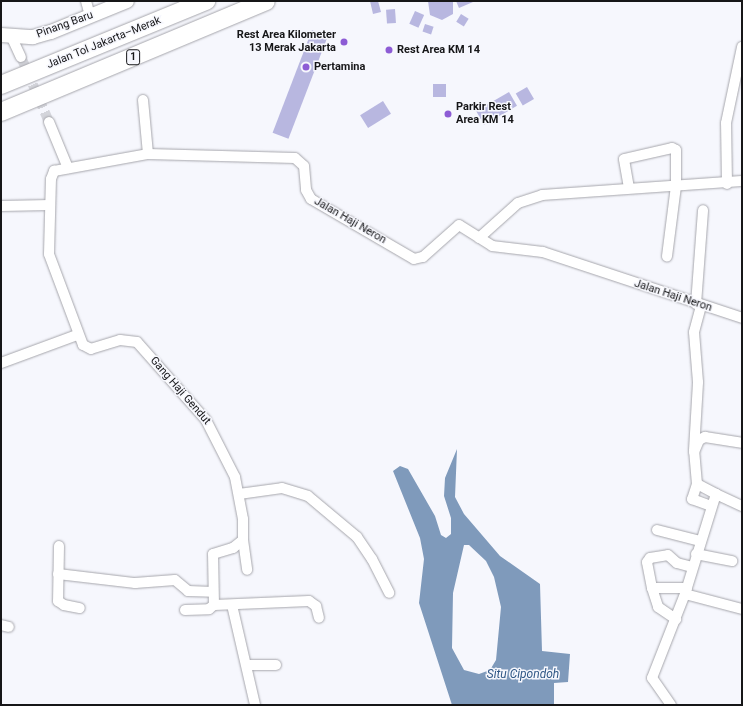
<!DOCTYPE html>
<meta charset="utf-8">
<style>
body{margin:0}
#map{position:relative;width:743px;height:706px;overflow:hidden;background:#f6f7fd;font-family:Roboto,sans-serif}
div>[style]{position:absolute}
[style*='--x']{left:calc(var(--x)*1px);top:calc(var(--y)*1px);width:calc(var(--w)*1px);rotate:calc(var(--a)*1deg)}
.water>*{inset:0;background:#7f9abb}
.building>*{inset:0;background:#b8b7e0;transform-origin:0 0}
.minor-tunnel>*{height:10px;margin-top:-5px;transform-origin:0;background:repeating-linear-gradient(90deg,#d4d5db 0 10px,transparent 0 15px)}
.roads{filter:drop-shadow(0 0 1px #a6a6ac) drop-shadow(0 0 1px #a6a6ac)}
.minor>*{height:10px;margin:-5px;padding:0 5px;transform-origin:5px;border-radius:5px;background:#fff}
.secondary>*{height:14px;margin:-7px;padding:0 7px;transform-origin:7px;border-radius:7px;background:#fff}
.motorway>*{height:18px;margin:-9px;padding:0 9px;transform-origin:9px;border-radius:9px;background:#fff}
.dots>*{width:11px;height:11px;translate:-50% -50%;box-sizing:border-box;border:2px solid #f6f7fd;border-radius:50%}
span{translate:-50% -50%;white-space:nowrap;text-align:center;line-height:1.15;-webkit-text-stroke:3px #f6f7fd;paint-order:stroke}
.shield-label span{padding:1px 3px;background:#f6f7fd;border:1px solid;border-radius:3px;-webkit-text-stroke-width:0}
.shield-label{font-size:10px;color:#161618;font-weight:700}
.street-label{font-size:11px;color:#161618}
.poi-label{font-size:11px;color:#161618;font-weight:700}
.right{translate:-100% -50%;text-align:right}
.left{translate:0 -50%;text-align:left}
.water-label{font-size:12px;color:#315886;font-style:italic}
.frame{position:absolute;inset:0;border:2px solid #161618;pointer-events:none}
</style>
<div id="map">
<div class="water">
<div style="clip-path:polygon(evenodd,457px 449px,455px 497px,464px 514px,500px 556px,540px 584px,542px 651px,570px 654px,568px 682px,554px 683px,554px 705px,452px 705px,419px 603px,424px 559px,420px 538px,393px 471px,400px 466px,408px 469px,435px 516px,441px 535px,446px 538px,451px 534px,451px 518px,444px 496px,445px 478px,457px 449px,464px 545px,469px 545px,486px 561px,494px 577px,501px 607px,496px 660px,490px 670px,479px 674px,464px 670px,452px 648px,453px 593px,464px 545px)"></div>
</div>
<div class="building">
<div style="clip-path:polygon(370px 1px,378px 1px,381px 12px,373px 14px)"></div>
<div style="clip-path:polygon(428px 1px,453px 1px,453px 14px,442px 20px,430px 15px)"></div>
<div style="clip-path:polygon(456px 1px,472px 1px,473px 2px,459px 8px)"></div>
<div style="left:395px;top:9px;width:14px;height:9px;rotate:86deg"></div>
<div style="left:415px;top:11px;width:10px;height:14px;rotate:24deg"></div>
<div style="left:461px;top:14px;width:9px;height:9px;rotate:32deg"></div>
<div style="left:425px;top:24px;width:9px;height:8px;rotate:18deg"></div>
<div style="left:312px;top:30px;width:17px;height:110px;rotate:21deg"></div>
<div style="left:433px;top:84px;width:13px;height:13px"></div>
<div style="left:527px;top:87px;width:14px;height:13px;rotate:60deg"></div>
<div style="left:509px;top:92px;width:16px;height:38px;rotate:60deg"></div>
<div style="left:383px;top:101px;width:15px;height:27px;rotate:58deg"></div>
</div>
<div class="minor-tunnel">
<div style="--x:21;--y:57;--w:71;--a:66.7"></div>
</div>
<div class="roads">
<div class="minor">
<div style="--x:86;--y:1;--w:16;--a:75"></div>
<div style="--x:12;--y:38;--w:21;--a:65"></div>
<div style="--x:143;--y:100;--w:54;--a:84.7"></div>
<div style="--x:49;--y:122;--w:50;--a:67.6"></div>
<div style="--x:727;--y:184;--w:61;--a:-90.9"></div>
<div style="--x:726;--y:123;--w:78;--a:-78.1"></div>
<div style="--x:629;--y:188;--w:29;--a:-100"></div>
<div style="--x:624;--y:159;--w:49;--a:-12.9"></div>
<div style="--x:672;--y:148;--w:4;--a:27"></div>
<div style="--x:676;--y:150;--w:36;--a:90"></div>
<div style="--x:676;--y:186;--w:71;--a:97.3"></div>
<div style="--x:1;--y:206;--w:49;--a:-1.2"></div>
<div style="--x:479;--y:238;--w:52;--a:-41.9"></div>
<div style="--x:518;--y:203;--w:25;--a:-18"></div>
<div style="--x:542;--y:195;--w:200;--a:-4"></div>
<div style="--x:696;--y:304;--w:94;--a:-85.7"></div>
<div style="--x:1;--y:363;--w:81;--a:-20.2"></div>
<div style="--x:694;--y:450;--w:68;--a:-86.6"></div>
<div style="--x:698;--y:382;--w:50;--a:-94.6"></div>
<div style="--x:694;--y:332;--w:28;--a:-75"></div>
<div style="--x:697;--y:484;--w:16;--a:108"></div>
<div style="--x:692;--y:499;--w:20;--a:20"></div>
<div style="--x:239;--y:494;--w:43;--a:-7.9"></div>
<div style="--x:282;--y:488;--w:27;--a:17"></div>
<div style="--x:308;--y:496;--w:64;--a:39.9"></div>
<div style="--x:357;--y:537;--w:27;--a:56"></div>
<div style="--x:372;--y:559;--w:38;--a:63"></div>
<div style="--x:716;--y:494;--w:29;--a:25"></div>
<div style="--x:657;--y:530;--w:44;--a:14.3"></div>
<div style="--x:243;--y:540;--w:30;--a:82"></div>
<div style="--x:59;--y:546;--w:55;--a:91"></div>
<div style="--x:58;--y:601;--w:7;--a:34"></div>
<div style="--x:64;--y:605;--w:16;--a:11"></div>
<div style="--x:696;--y:554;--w:37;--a:11"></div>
<div style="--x:58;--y:574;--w:78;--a:6.7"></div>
<div style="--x:135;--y:583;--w:40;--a:-4.3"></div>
<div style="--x:175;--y:580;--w:17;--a:40"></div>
<div style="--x:188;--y:591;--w:25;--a:2"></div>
<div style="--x:652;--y:588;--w:20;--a:72"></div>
<div style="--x:658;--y:607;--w:22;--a:34"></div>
<div style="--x:687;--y:588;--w:35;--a:180"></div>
<div style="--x:652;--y:588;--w:26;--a:-101"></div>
<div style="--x:647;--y:562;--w:5;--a:-53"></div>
<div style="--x:650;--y:558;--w:18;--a:-9"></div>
<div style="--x:668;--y:555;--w:12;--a:42"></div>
<div style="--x:677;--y:563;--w:16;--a:15"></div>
<div style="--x:685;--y:594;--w:59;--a:14.7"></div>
<div style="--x:214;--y:605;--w:51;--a:-91.1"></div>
<div style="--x:213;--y:554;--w:21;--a:-17"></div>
<div style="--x:233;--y:548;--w:13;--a:-39"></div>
<div style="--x:243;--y:540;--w:21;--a:-90"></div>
<div style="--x:243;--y:519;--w:43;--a:-100.8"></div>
<div style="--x:235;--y:477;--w:64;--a:-117"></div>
<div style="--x:206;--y:420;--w:104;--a:-131.5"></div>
<div style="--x:137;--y:342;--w:17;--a:-173"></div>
<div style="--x:120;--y:340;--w:30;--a:163"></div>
<div style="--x:91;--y:349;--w:9;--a:-153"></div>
<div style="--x:83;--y:345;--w:97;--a:-110.5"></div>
<div style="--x:49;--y:254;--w:75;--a:-88.5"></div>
<div style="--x:51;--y:179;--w:9;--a:-69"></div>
<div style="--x:54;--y:171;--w:96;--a:-10.3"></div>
<div style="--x:148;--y:154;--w:147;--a:1.6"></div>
<div style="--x:295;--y:158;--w:12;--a:42"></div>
<div style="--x:304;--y:166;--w:24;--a:85"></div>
<div style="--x:306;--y:190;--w:10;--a:61"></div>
<div style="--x:311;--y:199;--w:119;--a:30.2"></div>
<div style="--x:414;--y:259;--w:9;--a:-13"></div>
<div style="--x:423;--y:257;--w:48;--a:-41.6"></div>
<div style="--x:459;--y:225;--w:39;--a:32"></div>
<div style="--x:492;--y:246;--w:51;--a:6.7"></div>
<div style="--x:543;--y:252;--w:210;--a:18.3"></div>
<div style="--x:214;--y:605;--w:95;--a:-2.4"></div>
<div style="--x:309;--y:601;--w:9;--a:36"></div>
<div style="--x:316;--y:606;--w:12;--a:76"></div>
<div style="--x:232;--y:605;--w:103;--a:77"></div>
<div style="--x:185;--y:610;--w:24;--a:-2"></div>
<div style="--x:209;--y:609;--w:6;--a:-39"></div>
<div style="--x:1;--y:625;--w:8;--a:14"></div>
<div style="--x:248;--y:665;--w:28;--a:0"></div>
<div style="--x:671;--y:705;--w:33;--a:-125"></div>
<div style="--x:652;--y:678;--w:90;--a:-68.6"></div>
<div style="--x:685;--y:594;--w:105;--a:-72.8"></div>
<div style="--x:716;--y:494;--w:21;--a:-152"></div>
<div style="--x:697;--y:484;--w:32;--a:-95"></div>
<div style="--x:694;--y:452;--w:13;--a:-67"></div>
<div style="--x:699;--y:440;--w:7;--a:-27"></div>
<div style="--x:705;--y:437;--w:37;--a:9"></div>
</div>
<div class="secondary">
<div style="--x:1;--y:35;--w:32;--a:4"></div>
<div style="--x:33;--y:37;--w:19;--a:-16"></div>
<div style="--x:51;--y:32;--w:82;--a:-22.2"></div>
</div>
<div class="motorway">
<div style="--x:1;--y:85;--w:222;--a:-22.3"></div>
<div style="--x:1;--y:112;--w:287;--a:-22.7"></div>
</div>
</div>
<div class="dots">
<div style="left:344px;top:42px;background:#8d5cd5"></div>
<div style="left:389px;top:50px;background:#8d5cd5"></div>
<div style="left:306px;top:67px;background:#8d5cd5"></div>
<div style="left:448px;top:114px;background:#8d5cd5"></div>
</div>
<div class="shield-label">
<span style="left:133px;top:57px">1</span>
</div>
<div class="street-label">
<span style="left:65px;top:25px;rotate:-20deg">Pinang Baru</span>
<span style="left:104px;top:43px;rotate:-22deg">Jalan Tol Jakarta–Merak</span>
<span style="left:350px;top:221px;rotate:30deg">Jalan Haji Neron</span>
<span style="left:673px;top:296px;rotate:18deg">Jalan Haji Neron</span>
<span style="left:180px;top:391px;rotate:49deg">Gang Haji Gendut</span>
</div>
<div class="poi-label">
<span class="right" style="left:336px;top:42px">Rest Area Kilometer<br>13 Merak Jakarta</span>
<span class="left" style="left:397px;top:50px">Rest Area KM 14</span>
<span class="left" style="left:314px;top:67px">Pertamina</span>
<span class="left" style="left:456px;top:114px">Parkir Rest<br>Area KM 14</span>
</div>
<div class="water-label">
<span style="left:523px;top:675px">Situ Cipondoh</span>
</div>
<div class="frame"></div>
</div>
